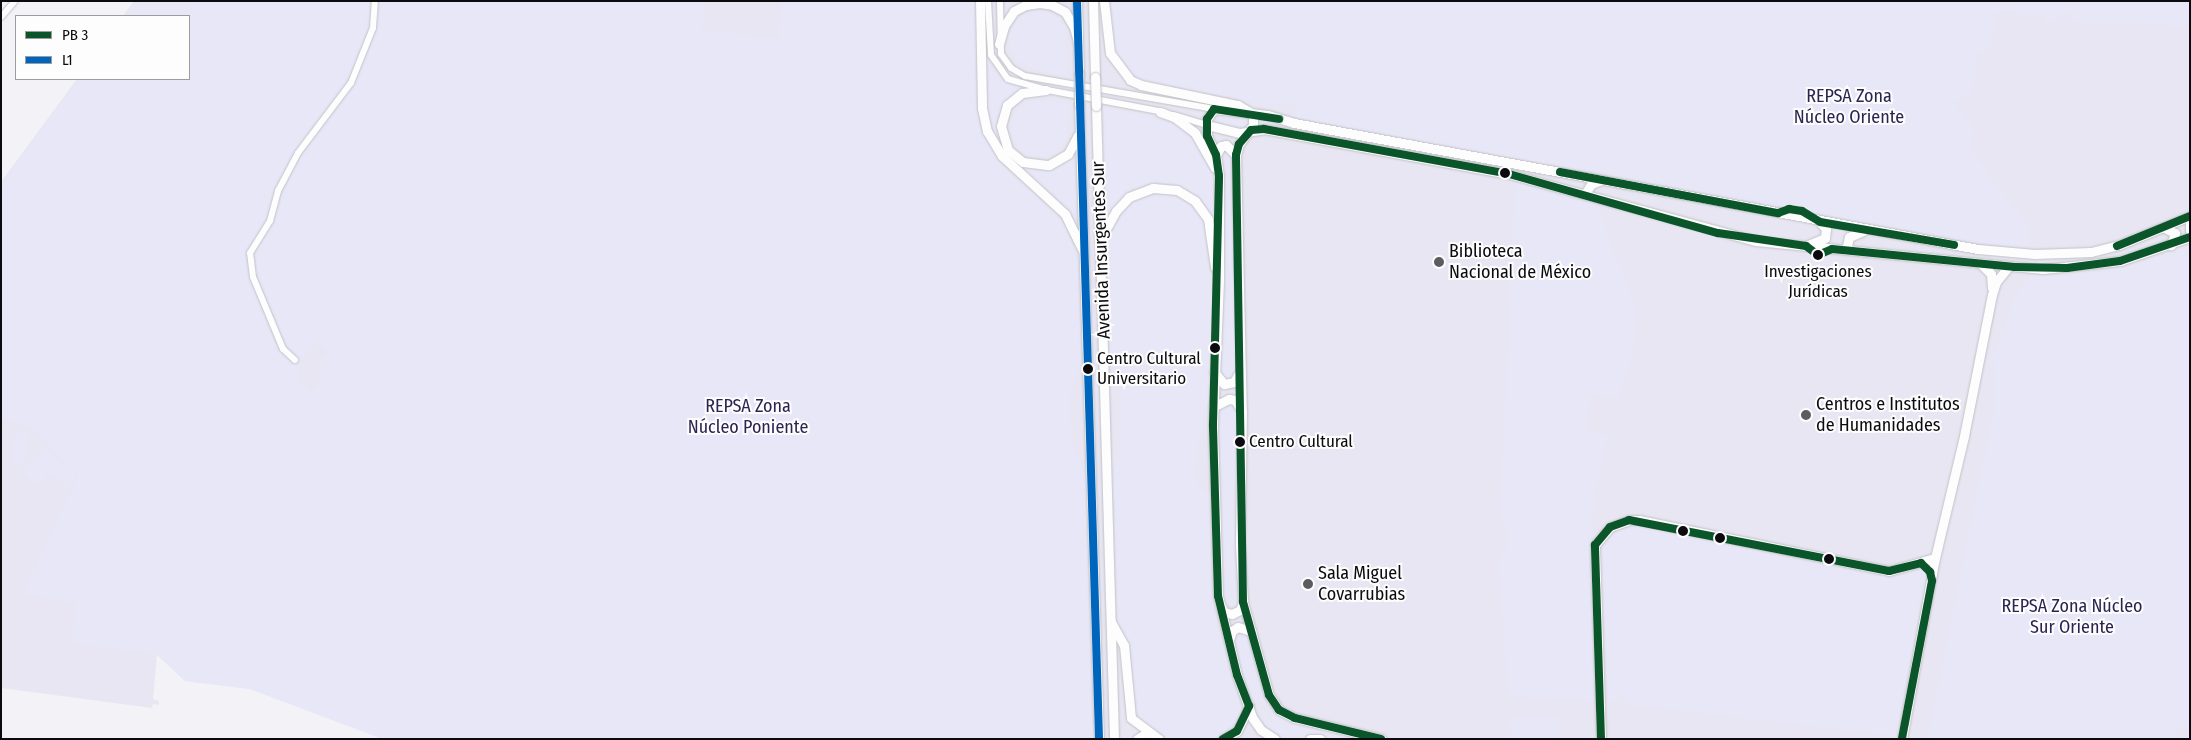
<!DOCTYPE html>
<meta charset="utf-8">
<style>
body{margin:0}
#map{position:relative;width:2191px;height:740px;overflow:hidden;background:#f2f2f7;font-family:"Fira Sans Condensed",sans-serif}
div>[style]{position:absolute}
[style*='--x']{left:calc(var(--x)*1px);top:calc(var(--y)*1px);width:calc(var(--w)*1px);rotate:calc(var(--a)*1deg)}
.built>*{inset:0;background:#e7e6f2}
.green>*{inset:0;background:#e8e7f8;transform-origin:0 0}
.roads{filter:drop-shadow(0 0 1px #c2c2c7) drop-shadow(0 0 1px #c2c2c7)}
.street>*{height:6px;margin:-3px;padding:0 3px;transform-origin:3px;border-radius:3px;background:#fdfdfe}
.secondary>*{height:9px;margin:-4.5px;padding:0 4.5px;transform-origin:4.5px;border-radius:4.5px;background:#fdfdfe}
.bridges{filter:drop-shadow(0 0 1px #c2c2c7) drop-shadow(0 0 1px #c2c2c7)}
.secondary-bridge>*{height:9px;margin:-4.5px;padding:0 4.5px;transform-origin:4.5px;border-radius:4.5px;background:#fdfdfe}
.bus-1>*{height:8px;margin:-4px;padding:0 4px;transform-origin:4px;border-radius:4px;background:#0b552a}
.bus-2>*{height:8px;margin:-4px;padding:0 4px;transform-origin:4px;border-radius:4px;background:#0065bd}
.dots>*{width:14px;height:14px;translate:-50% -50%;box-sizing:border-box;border:2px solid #fdfdfd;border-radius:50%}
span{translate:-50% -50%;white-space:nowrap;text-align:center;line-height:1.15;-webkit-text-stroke:4px #fdfdfd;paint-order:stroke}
.bus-label{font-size:17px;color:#0b0b0f}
.left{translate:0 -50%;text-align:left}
.park-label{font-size:18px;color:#2b2351}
.street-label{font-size:18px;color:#0b0b0f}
.poi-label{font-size:18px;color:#0b0b0f}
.frame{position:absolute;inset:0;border:2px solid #0b0b0f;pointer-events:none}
.legend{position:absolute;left:15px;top:15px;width:175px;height:65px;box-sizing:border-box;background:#fdfdfd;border:1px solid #9c9c9e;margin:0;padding:6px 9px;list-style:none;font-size:15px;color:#0b0b0f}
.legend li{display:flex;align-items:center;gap:10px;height:25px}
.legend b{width:25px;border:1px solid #9c9c9e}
</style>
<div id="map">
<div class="built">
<div style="clip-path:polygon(134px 1px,2190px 1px,2190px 739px,383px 739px,250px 689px,185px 681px,157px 655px,153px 699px,159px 701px,159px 705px,153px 704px,152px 708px,1px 688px,1px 182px,77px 79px,189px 79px,189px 16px,123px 16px)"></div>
</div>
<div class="green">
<div style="clip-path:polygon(evenodd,135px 1px,705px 1px,702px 30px,778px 38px,782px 1px,975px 1px,976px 103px,981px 131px,999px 162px,1059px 216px,1069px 232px,1076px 259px,1082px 364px,1070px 392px,1071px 440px,1085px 472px,1093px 739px,383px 739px,250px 689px,185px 681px,157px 654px,71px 643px,76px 604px,23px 594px,79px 474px,30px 428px,1px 418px,1px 186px,79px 79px,189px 79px,189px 16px,124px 16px,135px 1px,318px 343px,328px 352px,318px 362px,325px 368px,317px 377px,321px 381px,311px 391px,297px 378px,301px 373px,295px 367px,318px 343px)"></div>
<div style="clip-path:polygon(1108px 1px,2190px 1px,2190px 22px,2184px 26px,2076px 23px,2066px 11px,2048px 25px,2039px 14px,2030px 20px,2026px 14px,2021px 18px,2016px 12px,1996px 12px,1992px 44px,1977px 56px,1974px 89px,1955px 103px,1974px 129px,1971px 151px,2029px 226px,2029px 243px,2021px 247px,1981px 243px,1807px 212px,1800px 202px,1790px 200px,1780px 207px,1319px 122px,1293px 116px,1297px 105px,1289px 102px,1288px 105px,1278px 102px,1276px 110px,1234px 98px,1142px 80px,1127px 72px,1114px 52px)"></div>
<div style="clip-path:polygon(1038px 10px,1052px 13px,1065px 27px,1068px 77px,1033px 69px,1017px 59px,1011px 49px,1009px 37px,1016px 20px,1026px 13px)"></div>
<div style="clip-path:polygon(985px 54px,997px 75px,1022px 88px,1008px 98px,997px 115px,998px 146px,986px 109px)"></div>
<div style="clip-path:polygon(1037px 100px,1070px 104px,1066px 142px,1057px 152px,1044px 157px,1032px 157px,1021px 151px,1012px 135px,1011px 123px,1016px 112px,1025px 104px)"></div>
<div style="clip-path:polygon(1103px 106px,1179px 126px,1197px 141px,1208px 158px,1213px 180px,1213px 228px,1203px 202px,1179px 185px,1156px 183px,1131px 189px,1107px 214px)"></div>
<div style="clip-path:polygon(1220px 114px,1240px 117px,1248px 123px,1240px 128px,1229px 127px,1215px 119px)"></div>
<div style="clip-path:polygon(1230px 150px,1237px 368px,1236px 376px,1227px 380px,1219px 373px,1222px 152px)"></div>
<div style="clip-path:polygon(1074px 154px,1077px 225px,1066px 210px,1020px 166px,1042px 171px,1067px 161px)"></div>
<div style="clip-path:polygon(1515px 182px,1592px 203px,1598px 209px,1635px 305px,1634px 346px,1619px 399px,1591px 395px,1585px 431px,1608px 435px,1595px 494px,1591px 546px,1596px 701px,1508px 697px,1498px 559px,1504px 554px,1508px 533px,1500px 515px)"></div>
<div style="clip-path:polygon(1154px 191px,1189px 201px,1202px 215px,1207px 237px,1212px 297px,1208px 401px,1197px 448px,1196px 483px,1210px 495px,1211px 604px,1242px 715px,1235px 727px,1212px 739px,1169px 739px,1134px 717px,1130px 701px,1129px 650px,1118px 623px,1113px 477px,1121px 452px,1120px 390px,1109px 350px,1107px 263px,1113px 224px,1121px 210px,1132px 198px)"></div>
<div style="clip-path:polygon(2180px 247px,2190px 259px,2190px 727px,2174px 729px,2176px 739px,1927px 739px,1995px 404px,1993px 355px,2013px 300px,2032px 275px,2066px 276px,2103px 271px,2158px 257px)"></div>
<div style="clip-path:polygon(1219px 404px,1235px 405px,1240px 414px,1236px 607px,1223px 604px,1220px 592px)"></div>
<div style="left:17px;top:430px;width:14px;height:33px;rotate:12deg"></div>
<div style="clip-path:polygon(43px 447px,77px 474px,70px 489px,48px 473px,37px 485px,22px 472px)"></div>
<div style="clip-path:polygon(1627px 525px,1888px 577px,1921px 571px,1928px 573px,1895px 736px,1623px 704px,1624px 697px,1615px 696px,1614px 703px,1608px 701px,1602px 547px,1613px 533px)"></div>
<div style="clip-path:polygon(1239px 630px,1248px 632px,1266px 698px,1284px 719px,1373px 739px,1358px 739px,1344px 734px,1280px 735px,1257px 719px,1267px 712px,1273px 725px,1269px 704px,1248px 696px,1241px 680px,1232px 636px)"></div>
<div style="left:1559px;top:716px;width:23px;height:49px;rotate:88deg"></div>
</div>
<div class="roads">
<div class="street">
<div style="--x:988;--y:1;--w:54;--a:86.8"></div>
<div style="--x:991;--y:55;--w:29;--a:55"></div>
<div style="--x:1008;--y:79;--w:35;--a:16"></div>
<div style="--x:1042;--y:89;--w:124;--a:10.7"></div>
<div style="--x:1000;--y:1;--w:53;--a:88.9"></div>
<div style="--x:1001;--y:54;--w:17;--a:54"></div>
<div style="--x:1011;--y:68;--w:16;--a:30"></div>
<div style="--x:1025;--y:76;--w:192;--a:9.9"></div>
<div style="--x:1;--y:17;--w:21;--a:-49"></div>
<div style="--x:1174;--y:115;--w:34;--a:17"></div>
<div style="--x:295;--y:360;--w:16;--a:-137"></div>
<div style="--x:283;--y:349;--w:78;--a:-112.6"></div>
<div style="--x:253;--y:277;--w:24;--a:-97"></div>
<div style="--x:250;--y:253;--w:38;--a:-58"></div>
<div style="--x:270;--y:221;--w:31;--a:-75"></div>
<div style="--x:278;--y:191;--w:43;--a:-62.2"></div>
<div style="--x:298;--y:153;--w:88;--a:-52.9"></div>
<div style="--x:351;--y:83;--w:59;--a:-68.2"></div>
<div style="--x:373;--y:28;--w:27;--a:-86"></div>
</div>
<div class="secondary">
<div style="--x:980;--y:1;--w:107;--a:88.9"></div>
<div style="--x:982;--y:108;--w:24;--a:78"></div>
<div style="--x:987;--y:131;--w:29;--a:59"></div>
<div style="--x:1002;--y:156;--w:86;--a:42.6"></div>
<div style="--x:1065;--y:214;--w:39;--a:64"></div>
<div style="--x:1077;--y:1;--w:73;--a:88.4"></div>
<div style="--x:1093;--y:1;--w:76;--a:88.5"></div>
<div style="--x:1104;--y:1;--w:52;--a:83.4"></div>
<div style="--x:1110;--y:53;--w:34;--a:53"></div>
<div style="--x:1130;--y:80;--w:12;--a:24"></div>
<div style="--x:1141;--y:85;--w:99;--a:11.7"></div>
<div style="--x:1238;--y:105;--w:17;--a:31"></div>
<div style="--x:1253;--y:114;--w:11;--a:90"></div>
<div style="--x:1253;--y:125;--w:24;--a:126"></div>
<div style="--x:1239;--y:144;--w:11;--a:105"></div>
<div style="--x:1236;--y:155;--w:257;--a:88.7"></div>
<div style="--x:1242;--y:412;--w:134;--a:90.9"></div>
<div style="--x:1240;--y:546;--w:56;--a:86.9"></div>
<div style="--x:1243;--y:602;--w:97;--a:74.4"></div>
<div style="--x:1269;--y:695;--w:18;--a:56"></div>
<div style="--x:1279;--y:710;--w:18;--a:27"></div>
<div style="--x:1295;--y:718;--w:89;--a:13.6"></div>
<div style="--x:999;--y:44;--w:19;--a:-74"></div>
<div style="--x:1004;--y:26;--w:18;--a:-56"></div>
<div style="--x:1014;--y:11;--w:13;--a:-27"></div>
<div style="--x:1026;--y:5;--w:14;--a:-8"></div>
<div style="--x:1040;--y:3;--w:12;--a:9"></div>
<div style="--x:1052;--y:5;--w:15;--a:28"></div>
<div style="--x:1065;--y:12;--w:17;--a:59"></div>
<div style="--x:1074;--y:27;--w:16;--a:75"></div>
<div style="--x:1046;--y:90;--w:24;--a:173"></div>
<div style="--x:1022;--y:93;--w:19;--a:141"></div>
<div style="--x:1007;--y:105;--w:22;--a:106"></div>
<div style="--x:1001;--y:126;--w:25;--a:74"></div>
<div style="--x:1008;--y:150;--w:19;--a:39"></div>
<div style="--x:1023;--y:162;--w:26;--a:7"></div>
<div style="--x:1049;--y:165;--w:22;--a:-30"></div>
<div style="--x:1068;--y:154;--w:21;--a:-62"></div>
<div style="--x:1079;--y:104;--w:635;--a:88.2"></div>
<div style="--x:1096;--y:106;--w:633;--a:88.37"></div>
<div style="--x:1160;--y:112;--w:15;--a:20"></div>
<div style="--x:1174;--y:117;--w:26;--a:37"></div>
<div style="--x:1195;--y:133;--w:40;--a:60.3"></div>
<div style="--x:1207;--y:125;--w:34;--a:14"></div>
<div style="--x:1240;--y:133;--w:24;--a:-9"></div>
<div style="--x:1264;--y:129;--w:249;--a:10.4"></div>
<div style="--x:1509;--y:174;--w:256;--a:15.2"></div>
<div style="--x:1756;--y:241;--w:288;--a:5.6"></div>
<div style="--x:2043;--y:269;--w:77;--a:-5.9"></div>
<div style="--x:2120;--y:261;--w:74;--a:-18.9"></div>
<div style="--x:1216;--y:155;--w:10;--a:-61"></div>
<div style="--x:1221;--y:146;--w:5;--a:-11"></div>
<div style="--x:1226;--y:145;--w:14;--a:45"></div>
<div style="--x:1585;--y:194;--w:12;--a:-59"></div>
<div style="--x:1591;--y:184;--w:12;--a:-20"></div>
<div style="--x:2190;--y:218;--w:12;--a:90"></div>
<div style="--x:2163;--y:227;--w:13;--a:27"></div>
<div style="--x:2175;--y:233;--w:13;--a:108"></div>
<div style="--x:1101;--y:238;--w:31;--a:-61"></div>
<div style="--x:1116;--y:211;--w:19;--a:-47"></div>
<div style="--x:1129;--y:197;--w:26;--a:-21"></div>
<div style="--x:1153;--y:188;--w:24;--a:5"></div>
<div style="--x:1177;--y:190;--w:21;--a:31"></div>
<div style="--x:1195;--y:201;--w:22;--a:54"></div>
<div style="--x:1208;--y:219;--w:49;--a:81.7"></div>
<div style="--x:1808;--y:245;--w:18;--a:-22"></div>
<div style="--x:1825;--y:238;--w:9;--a:-84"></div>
<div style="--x:1826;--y:229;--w:9;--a:-131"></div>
<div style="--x:1846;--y:250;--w:13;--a:-77"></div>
<div style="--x:1849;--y:237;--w:15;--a:-23"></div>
<div style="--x:1981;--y:264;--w:14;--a:45"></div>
<div style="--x:1991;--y:274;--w:14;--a:86"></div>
<div style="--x:1214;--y:372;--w:16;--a:50"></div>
<div style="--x:1224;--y:384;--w:10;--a:-11"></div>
<div style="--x:1234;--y:382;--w:10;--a:-61"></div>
<div style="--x:1213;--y:407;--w:18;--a:-27"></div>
<div style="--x:1229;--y:399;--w:6;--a:9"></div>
<div style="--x:1235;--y:400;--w:12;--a:59"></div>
<div style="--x:1221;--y:606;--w:7;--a:63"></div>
<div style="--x:1224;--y:612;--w:8;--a:14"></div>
<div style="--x:1232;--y:614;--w:9;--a:-27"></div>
<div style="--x:1240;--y:610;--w:9;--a:-69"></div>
<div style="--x:1111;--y:622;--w:26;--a:61"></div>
<div style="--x:1124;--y:645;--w:73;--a:84.5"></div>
<div style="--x:1131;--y:718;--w:35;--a:37"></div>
<div style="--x:1229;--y:640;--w:9;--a:-72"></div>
<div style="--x:1232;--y:631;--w:7;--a:-34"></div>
<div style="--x:1238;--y:627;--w:14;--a:17"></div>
<div style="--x:1137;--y:739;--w:13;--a:-32"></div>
<div style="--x:1223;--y:739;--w:16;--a:-30"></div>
<div style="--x:1237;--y:731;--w:28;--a:-64"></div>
<div style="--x:1275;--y:739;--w:17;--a:-147"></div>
<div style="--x:1261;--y:730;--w:16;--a:-125"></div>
<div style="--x:1252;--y:717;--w:45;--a:-109.7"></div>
<div style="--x:1237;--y:675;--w:81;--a:-103.5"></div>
<div style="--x:1218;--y:596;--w:172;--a:-91.7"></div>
<div style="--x:1213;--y:424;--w:145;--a:-87.6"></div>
<div style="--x:1219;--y:279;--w:103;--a:-90"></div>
<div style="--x:1219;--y:176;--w:21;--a:-98"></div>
<div style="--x:1216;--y:155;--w:21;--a:-115"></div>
<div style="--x:1207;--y:136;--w:17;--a:-90"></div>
<div style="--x:1207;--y:119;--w:12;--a:-55"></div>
<div style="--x:1214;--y:109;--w:54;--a:6.3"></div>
<div style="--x:1268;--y:115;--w:27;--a:17"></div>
<div style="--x:1294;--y:123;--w:696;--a:10.44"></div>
<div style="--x:1978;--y:249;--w:57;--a:5"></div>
<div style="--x:2035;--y:254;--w:56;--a:-2"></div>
<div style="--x:2091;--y:252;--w:29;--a:-14"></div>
<div style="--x:2119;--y:245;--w:77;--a:-22.2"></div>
<div style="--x:1310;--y:739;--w:10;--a:0"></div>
<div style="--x:1601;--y:739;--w:194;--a:-91.8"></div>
<div style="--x:1595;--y:545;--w:23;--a:-50"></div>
<div style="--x:1610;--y:527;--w:20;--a:-20"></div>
<div style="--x:1629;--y:520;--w:10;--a:0"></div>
<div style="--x:1639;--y:520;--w:255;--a:11.5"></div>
<div style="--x:1889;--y:571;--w:48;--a:-15.8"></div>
<div style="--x:1902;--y:739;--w:184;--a:-79.7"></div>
<div style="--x:1935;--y:558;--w:125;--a:-76.6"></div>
<div style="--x:1964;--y:436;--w:144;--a:-78.8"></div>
<div style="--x:1992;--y:295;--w:14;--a:-73"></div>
<div style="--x:1996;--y:282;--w:19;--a:-51"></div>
</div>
</div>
<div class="bridges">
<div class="secondary-bridge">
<div style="--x:1079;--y:74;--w:30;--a:90"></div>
<div style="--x:1095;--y:77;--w:29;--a:88"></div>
</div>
</div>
<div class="bus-1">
<div style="--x:1560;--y:172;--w:222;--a:10.7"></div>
<div style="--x:1778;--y:213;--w:12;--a:-20"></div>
<div style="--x:1789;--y:209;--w:13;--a:9"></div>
<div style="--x:1802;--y:211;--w:21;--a:31"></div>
<div style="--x:1820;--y:222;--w:136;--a:9.7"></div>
<div style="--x:2117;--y:246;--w:79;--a:-22.3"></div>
<div style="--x:1223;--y:739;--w:16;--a:-30"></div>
<div style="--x:1237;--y:731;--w:28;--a:-64"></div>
<div style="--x:1249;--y:706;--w:33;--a:-111"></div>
<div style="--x:1237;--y:675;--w:81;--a:-103.5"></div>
<div style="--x:1218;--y:596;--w:172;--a:-91.7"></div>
<div style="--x:1213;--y:424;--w:248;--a:-88.6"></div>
<div style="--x:1219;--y:176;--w:21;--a:-98"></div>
<div style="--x:1216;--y:155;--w:21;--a:-115"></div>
<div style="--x:1207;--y:136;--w:17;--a:-90"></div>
<div style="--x:1207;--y:119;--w:12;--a:-55"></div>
<div style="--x:1214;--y:109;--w:66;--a:8.7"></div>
<div style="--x:1381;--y:739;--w:89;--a:-166.3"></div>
<div style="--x:1295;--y:718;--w:18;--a:-153"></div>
<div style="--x:1279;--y:710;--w:18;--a:-124"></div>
<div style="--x:1269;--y:695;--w:97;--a:-105.6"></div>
<div style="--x:1243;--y:602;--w:447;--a:-90.9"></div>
<div style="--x:1236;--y:155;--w:11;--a:-75"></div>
<div style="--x:1239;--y:144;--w:18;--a:-49"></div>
<div style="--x:1251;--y:130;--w:13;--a:-4"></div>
<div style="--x:1264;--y:129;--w:249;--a:10.4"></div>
<div style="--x:1509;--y:174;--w:217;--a:15.8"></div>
<div style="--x:1718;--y:233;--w:89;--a:8.4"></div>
<div style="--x:1806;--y:246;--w:15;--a:37"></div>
<div style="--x:1818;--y:255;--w:15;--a:-23"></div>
<div style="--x:1832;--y:249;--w:184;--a:5.6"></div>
<div style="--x:2015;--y:267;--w:52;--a:1.1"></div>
<div style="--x:2067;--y:268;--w:53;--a:-7.5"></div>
<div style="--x:2120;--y:261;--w:74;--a:-18.9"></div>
<div style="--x:1601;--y:739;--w:194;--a:-91.8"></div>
<div style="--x:1595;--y:545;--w:23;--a:-50"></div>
<div style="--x:1610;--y:527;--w:20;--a:-20"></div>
<div style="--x:1629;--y:520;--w:265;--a:11.1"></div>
<div style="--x:1889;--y:571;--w:33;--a:-14"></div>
<div style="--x:1921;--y:563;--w:13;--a:45"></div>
<div style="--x:1930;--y:572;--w:9;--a:77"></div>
<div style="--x:1932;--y:581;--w:161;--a:100.8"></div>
</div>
<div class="bus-2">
<div style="--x:1077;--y:1;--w:738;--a:88.29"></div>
</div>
<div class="dots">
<div style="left:1505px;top:173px;background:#0b0b0f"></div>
<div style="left:1818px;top:255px;background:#0b0b0f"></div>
<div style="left:1439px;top:262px;background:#5c5c60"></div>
<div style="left:1215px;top:348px;background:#0b0b0f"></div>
<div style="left:1088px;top:369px;background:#0b0b0f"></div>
<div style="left:1806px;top:415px;background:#5c5c60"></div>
<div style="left:1240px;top:442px;background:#0b0b0f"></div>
<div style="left:1683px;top:531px;background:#0b0b0f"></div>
<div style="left:1720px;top:538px;background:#0b0b0f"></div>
<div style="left:1829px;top:559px;background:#0b0b0f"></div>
<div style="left:1308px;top:584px;background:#5c5c60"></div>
</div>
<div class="bus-label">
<span style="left:1818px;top:282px">Investigaciones<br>Jurídicas</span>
<span class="left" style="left:1097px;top:369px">Centro Cultural<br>Universitario</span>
<span class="left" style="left:1249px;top:442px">Centro Cultural</span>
</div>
<div class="park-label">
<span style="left:1849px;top:107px">REPSA Zona<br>Núcleo Oriente</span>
<span style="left:748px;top:417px">REPSA Zona<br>Núcleo Poniente</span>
<span style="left:2072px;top:617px">REPSA Zona Núcleo<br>Sur Oriente</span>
</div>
<div class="street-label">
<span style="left:1101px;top:250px;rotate:-92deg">Avenida Insurgentes Sur</span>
</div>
<div class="poi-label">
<span class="left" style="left:1449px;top:262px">Biblioteca<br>Nacional de México</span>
<span class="left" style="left:1816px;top:415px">Centros e Institutos<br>de Humanidades</span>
<span class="left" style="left:1318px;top:584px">Sala Miguel<br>Covarrubias</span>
</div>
<div class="frame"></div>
<ul class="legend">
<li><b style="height:6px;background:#0b552a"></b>PB 3</li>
<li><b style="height:6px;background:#0065bd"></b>L1</li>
</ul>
</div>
